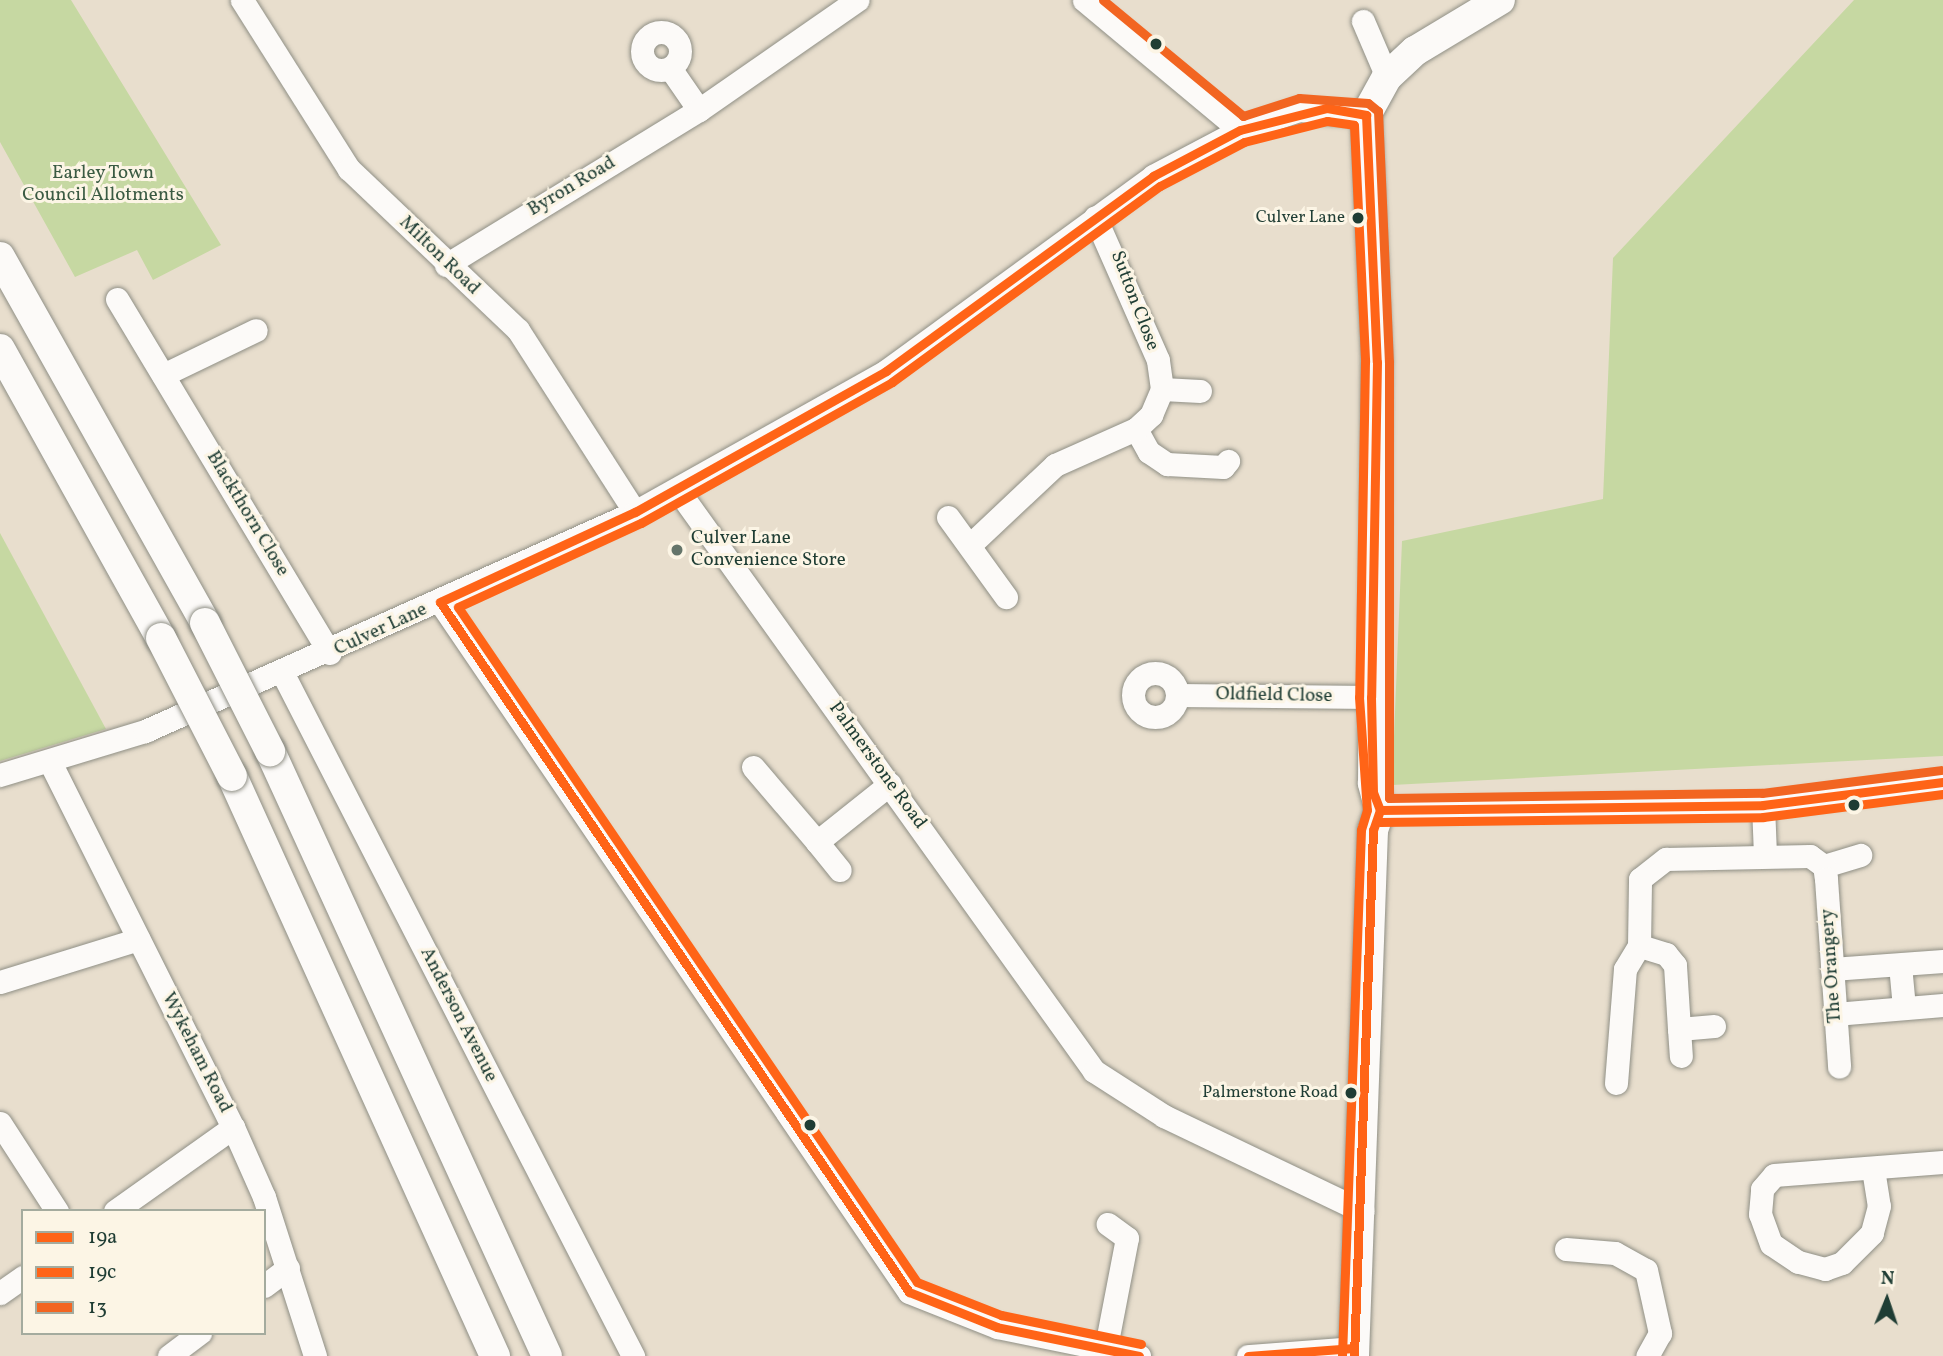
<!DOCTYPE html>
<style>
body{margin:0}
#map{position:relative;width:1943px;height:1356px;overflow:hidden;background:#e8decd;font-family:Vollkorn,serif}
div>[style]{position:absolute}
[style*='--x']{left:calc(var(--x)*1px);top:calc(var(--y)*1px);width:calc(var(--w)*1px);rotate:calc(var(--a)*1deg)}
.green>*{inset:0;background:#c6d8a2}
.roads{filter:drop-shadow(0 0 2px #8f8f85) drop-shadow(0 0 2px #8f8f85)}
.minor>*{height:23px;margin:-11.5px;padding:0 11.5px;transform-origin:11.5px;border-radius:11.5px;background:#fcfaf8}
.minor>.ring{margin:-11.5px;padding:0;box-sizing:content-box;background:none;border:23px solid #fcfaf8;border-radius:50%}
.major>*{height:30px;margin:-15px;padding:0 15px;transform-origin:15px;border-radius:15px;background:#fcfaf8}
.bridges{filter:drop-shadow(0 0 2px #8f8f85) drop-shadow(0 0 2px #8f8f85)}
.major-bridge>*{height:30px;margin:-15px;padding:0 15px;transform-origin:15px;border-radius:15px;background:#fcfaf8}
.bus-1>*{height:9px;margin:-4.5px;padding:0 4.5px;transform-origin:4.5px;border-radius:4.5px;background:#ff6417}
.bus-2>*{height:9px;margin:-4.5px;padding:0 4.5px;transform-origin:4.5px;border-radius:4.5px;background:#ff6417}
.bus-3>*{height:9px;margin:-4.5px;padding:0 4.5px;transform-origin:4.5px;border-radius:4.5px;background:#f26521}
.dots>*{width:19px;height:19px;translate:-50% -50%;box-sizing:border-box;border:4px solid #fcf5e5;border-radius:50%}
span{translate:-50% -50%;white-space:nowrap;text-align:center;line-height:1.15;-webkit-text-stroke:6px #fcf5e5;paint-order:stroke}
.bus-label{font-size:17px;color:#1f3d34}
.right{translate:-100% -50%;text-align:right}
.park-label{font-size:19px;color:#3b5b43}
.street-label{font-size:19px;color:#1f3d34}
.poi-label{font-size:19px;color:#1f3d34}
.left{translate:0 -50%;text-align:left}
.legend{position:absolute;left:21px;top:1209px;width:245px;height:126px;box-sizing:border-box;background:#fcf5e5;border:2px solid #a4ab9e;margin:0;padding:9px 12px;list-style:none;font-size:21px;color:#1f3d34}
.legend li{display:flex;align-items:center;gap:14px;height:35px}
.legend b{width:35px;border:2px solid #a4ab9e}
.north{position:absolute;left:1852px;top:1265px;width:70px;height:70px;-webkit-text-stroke:5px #fcf5e5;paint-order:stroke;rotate:2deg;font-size:19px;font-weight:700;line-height:28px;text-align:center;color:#1f3d34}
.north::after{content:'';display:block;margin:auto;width:24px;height:32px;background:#1f3d34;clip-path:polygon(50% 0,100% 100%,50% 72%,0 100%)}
</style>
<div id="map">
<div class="green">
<div style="clip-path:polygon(0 0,71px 0,221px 245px,153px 280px,137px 250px,75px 277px,0 142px)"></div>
<div style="clip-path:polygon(1854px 0,1943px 0,1943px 756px,1392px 785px,1402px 541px,1603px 499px,1613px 258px)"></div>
<div style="clip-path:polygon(0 533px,106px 729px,0 761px)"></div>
</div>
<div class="roads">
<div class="minor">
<div style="--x:242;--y:0;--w:200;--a:57.7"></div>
<div style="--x:349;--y:169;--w:233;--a:43.6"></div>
<div style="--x:518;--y:330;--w:216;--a:57.3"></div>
<div style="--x:1084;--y:0;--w:203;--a:39.8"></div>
<div style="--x:1363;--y:21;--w:61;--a:66.8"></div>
<div class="ring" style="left:642px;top:32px;width:15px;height:15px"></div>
<div style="--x:670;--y:68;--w:51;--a:55.4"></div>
<div style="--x:446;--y:265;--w:297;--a:-31.5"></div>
<div style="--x:699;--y:110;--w:193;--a:-34.8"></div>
<div style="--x:117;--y:299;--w:413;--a:59"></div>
<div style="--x:163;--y:375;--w:103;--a:-25.8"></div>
<div style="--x:1162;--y:389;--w:38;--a:3"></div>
<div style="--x:1136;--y:429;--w:26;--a:61"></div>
<div style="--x:1149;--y:452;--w:22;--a:34"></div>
<div style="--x:1167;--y:464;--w:56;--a:3.1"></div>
<div style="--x:1223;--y:467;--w:8;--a:-50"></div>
<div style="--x:677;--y:489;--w:716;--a:54.38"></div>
<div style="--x:1094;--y:1071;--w:83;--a:32.7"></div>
<div style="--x:1164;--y:1116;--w:220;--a:25.6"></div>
<div style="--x:948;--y:517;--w:99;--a:54.1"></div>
<div style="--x:970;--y:545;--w:117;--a:-43.3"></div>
<div style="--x:1055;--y:465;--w:89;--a:-24"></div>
<div style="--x:1136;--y:429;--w:21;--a:-43"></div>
<div style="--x:1151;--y:415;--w:28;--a:-67"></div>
<div style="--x:1162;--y:389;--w:29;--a:-98"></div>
<div style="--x:1158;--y:360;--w:156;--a:-113.8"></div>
<div style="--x:440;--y:602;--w:834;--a:55.8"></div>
<div style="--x:909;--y:1292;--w:95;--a:21.7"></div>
<div style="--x:997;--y:1327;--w:145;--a:11.5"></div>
<div class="ring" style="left:1133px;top:673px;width:21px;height:21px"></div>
<div style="--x:283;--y:674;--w:767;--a:62.83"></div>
<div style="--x:1177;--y:695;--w:194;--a:0.6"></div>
<div style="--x:50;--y:762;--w:408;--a:63.4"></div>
<div style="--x:233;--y:1127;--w:77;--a:66.1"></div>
<div style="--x:264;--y:1197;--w:167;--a:72.2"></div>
<div style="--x:753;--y:767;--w:99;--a:49.5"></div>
<div style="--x:817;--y:842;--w:93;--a:-38.5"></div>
<div style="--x:0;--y:775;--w:152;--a:-16.9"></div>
<div style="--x:145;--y:731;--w:537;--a:-24.08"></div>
<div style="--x:635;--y:512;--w:288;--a:-29.3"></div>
<div style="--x:886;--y:371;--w:331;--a:-36.1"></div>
<div style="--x:1153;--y:176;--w:98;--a:-27.9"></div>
<div style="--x:1240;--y:130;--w:62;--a:-18.7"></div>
<div style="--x:1299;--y:110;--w:67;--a:4.3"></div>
<div style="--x:1763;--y:805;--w:49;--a:87.7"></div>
<div style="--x:1380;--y:810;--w:383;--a:-0.7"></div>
<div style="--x:1763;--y:805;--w:181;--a:-7.3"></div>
<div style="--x:817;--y:842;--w:36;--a:51"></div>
<div style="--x:1824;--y:866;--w:38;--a:-17"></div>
<div style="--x:1900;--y:965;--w:42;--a:84.6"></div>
<div style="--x:1832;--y:969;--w:111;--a:-4.1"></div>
<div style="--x:0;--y:982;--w:145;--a:-17.2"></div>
<div style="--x:1835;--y:1014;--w:108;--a:-4.8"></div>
<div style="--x:1714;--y:1026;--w:35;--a:175"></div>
<div style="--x:1679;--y:1029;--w:64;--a:-93.6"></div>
<div style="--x:1675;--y:965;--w:14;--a:-129"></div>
<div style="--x:1666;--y:954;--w:28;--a:-163"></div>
<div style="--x:1639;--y:946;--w:67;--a:-89.1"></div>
<div style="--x:1640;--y:879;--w:33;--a:-38"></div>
<div style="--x:1666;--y:859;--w:144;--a:-1.2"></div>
<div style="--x:1810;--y:856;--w:17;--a:36"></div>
<div style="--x:1824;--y:866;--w:13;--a:81"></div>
<div style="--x:1826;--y:879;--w:188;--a:86"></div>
<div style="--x:1679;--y:1029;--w:27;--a:86"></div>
<div style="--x:1616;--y:1083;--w:114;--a:-85.5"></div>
<div style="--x:1625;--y:969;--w:27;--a:-59"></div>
<div style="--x:0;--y:1123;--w:105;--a:57.1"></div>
<div style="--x:1873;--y:1169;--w:37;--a:81"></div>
<div style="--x:1879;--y:1206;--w:28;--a:105"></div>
<div style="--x:1872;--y:1233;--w:42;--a:135"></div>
<div style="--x:1842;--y:1263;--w:18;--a:161"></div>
<div style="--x:1825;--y:1269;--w:28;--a:-165"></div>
<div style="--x:1798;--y:1262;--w:32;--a:-146"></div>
<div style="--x:1771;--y:1244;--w:32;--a:-110"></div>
<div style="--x:1760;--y:1214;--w:25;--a:-85"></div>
<div style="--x:1762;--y:1189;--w:18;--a:-49"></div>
<div style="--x:1774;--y:1175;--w:169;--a:-4.4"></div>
<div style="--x:115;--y:1211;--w:145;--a:-35.4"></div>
<div style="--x:1566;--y:1249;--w:49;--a:4.7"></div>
<div style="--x:1615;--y:1253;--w:35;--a:29"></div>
<div style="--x:1646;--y:1270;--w:65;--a:77.5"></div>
<div style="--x:1660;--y:1333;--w:26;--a:119"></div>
<div style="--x:264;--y:1286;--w:30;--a:-37"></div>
<div style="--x:0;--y:1293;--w:28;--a:-35"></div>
<div style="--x:1105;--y:1352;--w:116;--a:-79.1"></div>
<div style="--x:1127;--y:1238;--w:24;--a:-144"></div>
<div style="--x:169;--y:1356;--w:39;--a:-37"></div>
<div style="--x:1248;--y:1356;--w:106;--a:-4.3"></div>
</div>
<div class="major">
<div style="--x:0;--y:257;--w:420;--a:60.7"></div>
<div style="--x:0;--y:349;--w:331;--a:60.9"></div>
<div style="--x:270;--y:751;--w:665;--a:65.4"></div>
<div style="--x:232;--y:776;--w:637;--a:65.61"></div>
<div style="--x:1354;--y:1356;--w:526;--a:-87.93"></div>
<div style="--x:1373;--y:830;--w:21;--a:-71"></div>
<div style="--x:1380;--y:810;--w:28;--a:-105"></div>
<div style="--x:1373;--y:783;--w:421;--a:-89.5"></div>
<div style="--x:1377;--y:362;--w:247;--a:-92.5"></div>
<div style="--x:1366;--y:115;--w:43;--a:-61.1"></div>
<div style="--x:1387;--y:77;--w:38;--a:-43"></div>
<div style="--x:1415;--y:51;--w:99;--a:-31"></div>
</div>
</div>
<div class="bridges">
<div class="major-bridge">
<div style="--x:205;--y:623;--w:144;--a:63.1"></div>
<div style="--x:161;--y:638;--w:155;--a:62.8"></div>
</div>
</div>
<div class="bus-1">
<div style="--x:1380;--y:810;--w:383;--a:-0.7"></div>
<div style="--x:1763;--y:805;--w:181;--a:-7.3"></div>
<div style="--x:1139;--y:1356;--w:145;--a:-168.5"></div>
<div style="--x:997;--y:1327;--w:95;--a:-158.3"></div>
<div style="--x:909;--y:1292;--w:834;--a:-124.2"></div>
<div style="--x:440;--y:602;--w:215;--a:-24.8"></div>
<div style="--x:635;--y:512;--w:288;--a:-29.3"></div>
<div style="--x:886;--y:371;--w:331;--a:-36.1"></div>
<div style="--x:1153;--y:176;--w:98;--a:-27.9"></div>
<div style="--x:1240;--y:130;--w:90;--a:-14.2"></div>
<div style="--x:1327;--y:108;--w:40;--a:10"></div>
<div style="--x:1366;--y:115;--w:247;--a:87.5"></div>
<div style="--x:1377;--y:362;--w:335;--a:91"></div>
<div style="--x:1371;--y:697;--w:95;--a:88.8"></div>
<div style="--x:1373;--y:792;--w:19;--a:69"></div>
<div style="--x:1380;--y:810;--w:21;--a:109"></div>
<div style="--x:1373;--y:830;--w:526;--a:92.07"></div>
<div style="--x:1248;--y:1356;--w:106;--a:-4.3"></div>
</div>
<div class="bus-2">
<div style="--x:1380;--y:822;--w:383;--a:-0.7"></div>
<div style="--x:1763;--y:817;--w:181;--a:-7.3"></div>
<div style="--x:1141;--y:1344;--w:143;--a:-168.3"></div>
<div style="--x:1001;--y:1315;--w:90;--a:-158.6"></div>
<div style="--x:917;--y:1282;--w:816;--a:-124.22"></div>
<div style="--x:458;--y:607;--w:201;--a:-24.7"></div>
<div style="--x:641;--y:523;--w:288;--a:-29.3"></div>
<div style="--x:892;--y:382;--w:332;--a:-36.2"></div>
<div style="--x:1160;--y:186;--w:95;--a:-27.6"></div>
<div style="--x:1244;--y:142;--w:86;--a:-14.2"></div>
<div style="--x:1327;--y:121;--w:27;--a:8"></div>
<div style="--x:1354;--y:125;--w:237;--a:87.3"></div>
<div style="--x:1365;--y:362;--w:335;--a:91"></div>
<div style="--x:1359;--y:697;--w:113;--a:86"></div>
<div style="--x:1367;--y:810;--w:21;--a:107"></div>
<div style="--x:1361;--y:830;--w:526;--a:92.07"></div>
</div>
<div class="bus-3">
<div style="--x:1103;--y:0;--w:182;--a:39.6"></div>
<div style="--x:1243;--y:116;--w:59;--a:-17.8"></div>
<div style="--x:1299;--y:98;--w:69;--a:4.1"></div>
<div style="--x:1368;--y:103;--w:13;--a:39"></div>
<div style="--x:1378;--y:111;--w:251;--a:87.5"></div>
<div style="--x:1389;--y:362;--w:436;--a:90"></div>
<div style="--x:1389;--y:798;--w:373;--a:-0.8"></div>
<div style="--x:1762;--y:793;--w:180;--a:-7.3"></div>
</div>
<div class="dots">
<div style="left:1156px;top:44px;background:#1f3d34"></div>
<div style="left:1358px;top:218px;background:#1f3d34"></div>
<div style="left:677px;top:550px;background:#65756a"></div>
<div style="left:1854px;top:805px;background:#1f3d34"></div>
<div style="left:1351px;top:1093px;background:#1f3d34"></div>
<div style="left:810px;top:1125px;background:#1f3d34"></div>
</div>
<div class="bus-label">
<span class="right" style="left:1345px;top:218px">Culver Lane</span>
<span class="right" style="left:1338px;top:1093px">Palmerstone Road</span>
</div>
<div class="park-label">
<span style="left:103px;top:185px">Earley Town<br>Council Allotments</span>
</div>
<div class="street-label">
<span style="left:572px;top:187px;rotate:-31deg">Byron Road</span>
<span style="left:439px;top:256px;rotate:44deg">Milton Road</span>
<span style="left:1134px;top:301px;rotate:69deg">Sutton Close</span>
<span style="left:247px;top:514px;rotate:59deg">Blackthorn Close</span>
<span style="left:381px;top:630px;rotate:-25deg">Culver Lane</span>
<span style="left:1274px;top:696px;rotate:1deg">Oldfield Close</span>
<span style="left:877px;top:766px;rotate:54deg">Palmerstone Road</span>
<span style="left:1832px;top:966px;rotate:-94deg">The Orangery</span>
<span style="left:458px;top:1015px;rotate:63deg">Anderson Avenue</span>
<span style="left:196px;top:1053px;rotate:63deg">Wykeham Road</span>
</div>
<div class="poi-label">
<span class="left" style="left:691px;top:550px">Culver Lane<br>Convenience Store</span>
</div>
<ul class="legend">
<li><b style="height:9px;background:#ff6417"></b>19a</li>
<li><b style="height:9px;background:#ff6417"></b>19c</li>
<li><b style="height:9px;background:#f26521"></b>13</li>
</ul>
<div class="north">N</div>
</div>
